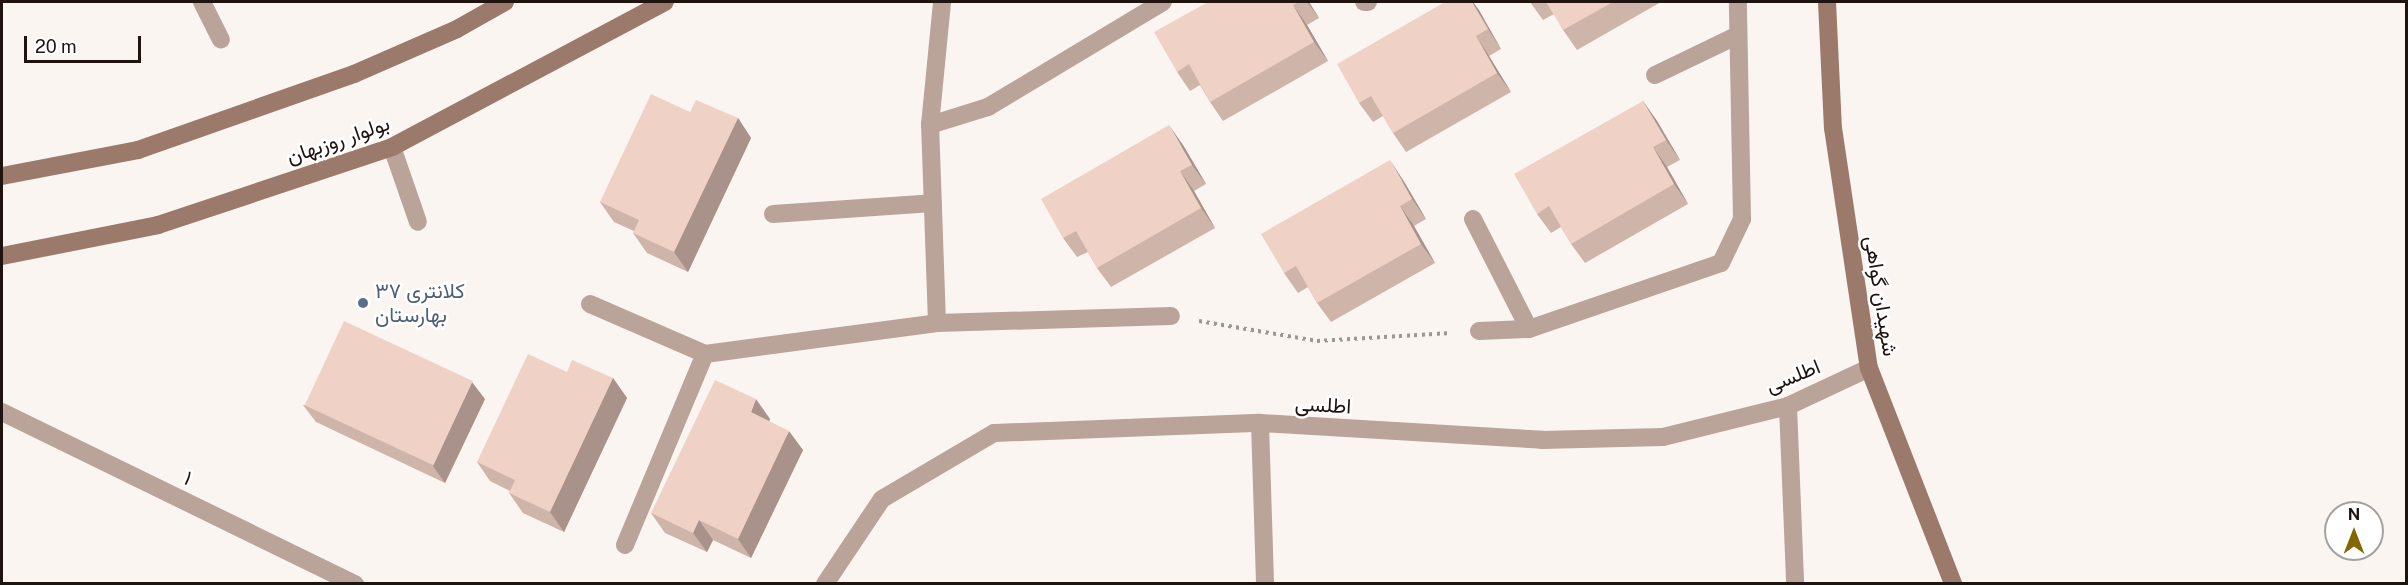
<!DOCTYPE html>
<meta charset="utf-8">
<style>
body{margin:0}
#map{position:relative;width:2408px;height:585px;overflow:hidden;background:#fbf5f2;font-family:"Public Sans",Vazirmatn,sans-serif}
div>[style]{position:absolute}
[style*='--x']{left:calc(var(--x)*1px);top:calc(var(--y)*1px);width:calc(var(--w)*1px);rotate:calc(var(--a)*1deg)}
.path>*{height:4px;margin-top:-2px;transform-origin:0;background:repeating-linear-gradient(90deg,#9e9693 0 3px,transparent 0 7.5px)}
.lane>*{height:18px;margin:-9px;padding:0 9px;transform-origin:9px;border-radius:9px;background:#baa398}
.street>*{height:18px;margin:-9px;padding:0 9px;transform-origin:9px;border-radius:9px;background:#baa398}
.secondary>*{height:18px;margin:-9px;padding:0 9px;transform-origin:9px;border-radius:9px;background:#9b7a6b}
.wall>*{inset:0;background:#ceb4a9}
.shaded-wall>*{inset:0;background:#a8928a}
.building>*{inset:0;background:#f0d1c5;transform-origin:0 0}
.dots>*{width:16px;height:16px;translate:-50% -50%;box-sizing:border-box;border:3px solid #fff;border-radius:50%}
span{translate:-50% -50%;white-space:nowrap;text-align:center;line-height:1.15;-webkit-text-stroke:5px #fff;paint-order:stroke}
.street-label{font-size:21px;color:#1f1410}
.service-label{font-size:21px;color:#4e5e75}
.left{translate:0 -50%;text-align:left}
.frame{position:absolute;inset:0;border:3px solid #1f1410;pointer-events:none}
.north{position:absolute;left:2324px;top:501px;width:60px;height:60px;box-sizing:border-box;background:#fff;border:2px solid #a5a19f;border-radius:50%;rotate:0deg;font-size:16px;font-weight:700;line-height:24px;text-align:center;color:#1f1410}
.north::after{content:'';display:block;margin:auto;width:21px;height:27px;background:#846700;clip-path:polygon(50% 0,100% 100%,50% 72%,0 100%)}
.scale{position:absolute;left:24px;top:36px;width:117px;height:27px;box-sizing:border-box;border:3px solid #1f1410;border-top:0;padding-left:8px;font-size:18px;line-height:21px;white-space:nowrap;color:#1f1410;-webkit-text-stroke:4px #fff;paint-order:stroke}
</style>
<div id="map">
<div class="path">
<div style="--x:1199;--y:321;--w:120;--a:9.6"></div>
<div style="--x:1317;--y:341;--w:134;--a:-3.4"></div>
</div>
<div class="lane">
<div style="--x:1364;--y:2;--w:4;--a:0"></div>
<div style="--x:1655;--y:75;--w:92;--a:-25.7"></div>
<div style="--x:930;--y:125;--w:61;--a:-17.2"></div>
<div style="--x:988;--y:107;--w:204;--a:-31"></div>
<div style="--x:392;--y:147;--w:79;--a:70.9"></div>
<div style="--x:773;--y:214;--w:160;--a:-3.9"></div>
<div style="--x:1473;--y:219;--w:123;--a:63"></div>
<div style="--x:590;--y:304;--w:125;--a:23.5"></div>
<div style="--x:705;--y:354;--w:234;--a:-7.6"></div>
<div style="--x:937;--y:323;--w:198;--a:-92"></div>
<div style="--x:930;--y:125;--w:124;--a:-84.4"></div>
<div style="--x:937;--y:323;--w:234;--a:-1.7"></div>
<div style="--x:1479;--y:331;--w:50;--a:-2.3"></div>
<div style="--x:1529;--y:329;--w:203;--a:-19"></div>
<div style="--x:1721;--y:263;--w:49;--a:-64.5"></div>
<div style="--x:1742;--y:219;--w:217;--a:-91.1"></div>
<div style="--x:625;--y:545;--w:207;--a:-67.3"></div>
</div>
<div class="street">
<div style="--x:202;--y:2;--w:42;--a:63.4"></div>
<div style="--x:1788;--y:406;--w:178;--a:87.7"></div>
<div style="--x:2;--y:412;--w:393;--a:26"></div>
<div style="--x:1260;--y:423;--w:161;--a:88.2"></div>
<div style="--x:825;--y:584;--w:102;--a:-56.2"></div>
<div style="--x:882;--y:499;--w:130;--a:-30.5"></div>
<div style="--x:994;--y:433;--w:266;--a:-2.2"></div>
<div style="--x:1260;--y:423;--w:283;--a:3.4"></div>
<div style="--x:1542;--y:440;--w:121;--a:-1.4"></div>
<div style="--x:1663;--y:437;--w:129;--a:-13.9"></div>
<div style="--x:1788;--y:406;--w:89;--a:-25.1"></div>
</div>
<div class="secondary">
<div style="--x:1827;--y:2;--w:126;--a:87.3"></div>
<div style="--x:1833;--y:128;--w:243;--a:81.5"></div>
<div style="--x:1869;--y:368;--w:232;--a:68.7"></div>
<div style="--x:2;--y:176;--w:138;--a:-10.8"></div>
<div style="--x:138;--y:150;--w:229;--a:-19.4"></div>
<div style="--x:354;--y:74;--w:112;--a:-23.6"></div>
<div style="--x:457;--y:29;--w:55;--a:-29.4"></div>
<div style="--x:2;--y:256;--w:159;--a:-11.2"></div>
<div style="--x:158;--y:225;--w:247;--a:-18.4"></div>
<div style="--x:392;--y:147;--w:309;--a:-28"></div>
</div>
<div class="wall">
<div style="clip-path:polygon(1208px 2px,1309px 2px,1319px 18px,1307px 25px,1328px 61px,1223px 121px,1210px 102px,1200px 85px,1190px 91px,1177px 72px)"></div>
<div style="clip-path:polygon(1445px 2px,1473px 2px,1501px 49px,1489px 56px,1511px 92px,1406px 152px,1393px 133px,1383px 116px,1373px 122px,1359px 103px)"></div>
<div style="clip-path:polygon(1530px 2px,1661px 2px,1577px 50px,1563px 30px,1554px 14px,1543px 20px)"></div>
<div style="clip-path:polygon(1643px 101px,1657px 121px,1680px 160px,1667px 167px,1688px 204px,1585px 263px,1571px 244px,1561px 227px,1551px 233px,1537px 214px)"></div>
<div style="clip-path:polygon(690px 112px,738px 118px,751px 138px,688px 272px,647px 253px,633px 233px,634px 231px,614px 222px,600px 202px)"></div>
<div style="clip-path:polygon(1183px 145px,1206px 184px,1194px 191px,1215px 228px,1111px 287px,1097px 268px,1088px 252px,1077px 257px,1063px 238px)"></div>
<div style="clip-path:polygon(1403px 180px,1426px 219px,1414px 226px,1435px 263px,1331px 322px,1317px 303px,1308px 287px,1298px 293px,1284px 273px)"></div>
<div style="clip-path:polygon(567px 372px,613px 378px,627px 398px,564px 532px,523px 513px,509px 493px,510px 491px,490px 481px,477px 462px)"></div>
<div style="clip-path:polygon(485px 399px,445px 483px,316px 422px,303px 405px)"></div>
<div style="clip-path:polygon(770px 419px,769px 421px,803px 450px,751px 558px,713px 540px,707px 552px,665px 533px,651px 513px)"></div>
</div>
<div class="shaded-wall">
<div style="clip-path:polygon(1307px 2px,1309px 2px,1319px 18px)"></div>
<div style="clip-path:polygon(1472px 2px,1473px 2px,1479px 10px,1501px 49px,1488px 29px)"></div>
<div style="clip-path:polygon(1293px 5px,1307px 25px,1328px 61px,1314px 42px)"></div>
<div style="clip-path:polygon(1476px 36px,1489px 56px,1511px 92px,1497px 73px)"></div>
<div style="clip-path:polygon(1643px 101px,1657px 121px,1680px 160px,1666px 140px)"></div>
<div style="clip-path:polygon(738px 118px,751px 138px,688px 272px,674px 252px)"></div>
<div style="clip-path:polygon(1169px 125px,1183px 145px,1206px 184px,1192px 165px)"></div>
<div style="clip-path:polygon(1653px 147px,1667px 167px,1688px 204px,1674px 184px)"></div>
<div style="clip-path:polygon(1390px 160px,1403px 180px,1426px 219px,1412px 199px)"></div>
<div style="clip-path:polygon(1180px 171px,1194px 191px,1215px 228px,1201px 208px)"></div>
<div style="clip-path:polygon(1400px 206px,1414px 226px,1435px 263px,1421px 244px)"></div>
<div style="clip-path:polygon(613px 378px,627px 398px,564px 532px,550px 512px)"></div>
<div style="clip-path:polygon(472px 382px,485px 399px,445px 483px,433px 466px)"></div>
<div style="clip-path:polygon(756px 399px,770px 419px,764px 432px,751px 412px)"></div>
<div style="clip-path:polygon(789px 431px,803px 450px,751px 558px,738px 539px)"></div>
<div style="clip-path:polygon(699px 520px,713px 540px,707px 552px,693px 533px)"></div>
</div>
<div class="building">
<div style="clip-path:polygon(1208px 2px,1299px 2px,1293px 5px,1314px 42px,1210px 102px,1189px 64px,1177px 72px,1154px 32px)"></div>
<div style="clip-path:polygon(1445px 2px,1472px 2px,1488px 29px,1476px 36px,1497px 73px,1393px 133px,1371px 96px,1359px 103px,1337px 64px)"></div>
<div style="clip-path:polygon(1546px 2px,1613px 2px,1563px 30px)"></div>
<div style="clip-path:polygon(651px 94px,690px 112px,696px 100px,738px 118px,674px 252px,633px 233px,639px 220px,600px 202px)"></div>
<div style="clip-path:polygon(1643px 101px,1666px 140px,1653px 147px,1674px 184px,1571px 244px,1549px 206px,1537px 214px,1514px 174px)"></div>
<div style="clip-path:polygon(1169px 125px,1192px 165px,1180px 171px,1201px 208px,1097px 268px,1076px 231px,1063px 238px,1041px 199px)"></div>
<div style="clip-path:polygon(1390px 160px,1412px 199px,1400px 206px,1421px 244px,1317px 303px,1296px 266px,1284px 273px,1261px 234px)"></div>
<div style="left:344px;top:321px;width:142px;height:93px;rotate:25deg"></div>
<div style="clip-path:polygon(528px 354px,567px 372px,572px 360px,613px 378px,550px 512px,509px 493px,515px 480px,477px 462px)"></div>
<div style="clip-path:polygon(715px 380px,756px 399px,751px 412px,789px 431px,738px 539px,699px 520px,693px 533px,651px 513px)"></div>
</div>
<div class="dots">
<div style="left:363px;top:303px;background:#5c6f8a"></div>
</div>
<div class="street-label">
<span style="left:338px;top:140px;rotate:-19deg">بولوار روزبهان</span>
<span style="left:1881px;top:296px;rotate:81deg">شهیدان گواهی</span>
<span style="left:1793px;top:376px;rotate:-22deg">اطلسی</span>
<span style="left:1323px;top:405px;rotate:3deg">اطلسی</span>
<span style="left:188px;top:478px;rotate:26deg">۱</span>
</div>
<div class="service-label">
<span class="left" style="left:375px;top:303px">کلانتری ۳۷<br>بهارستان</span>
</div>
<div class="frame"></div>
<div class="north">N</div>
<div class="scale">20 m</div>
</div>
